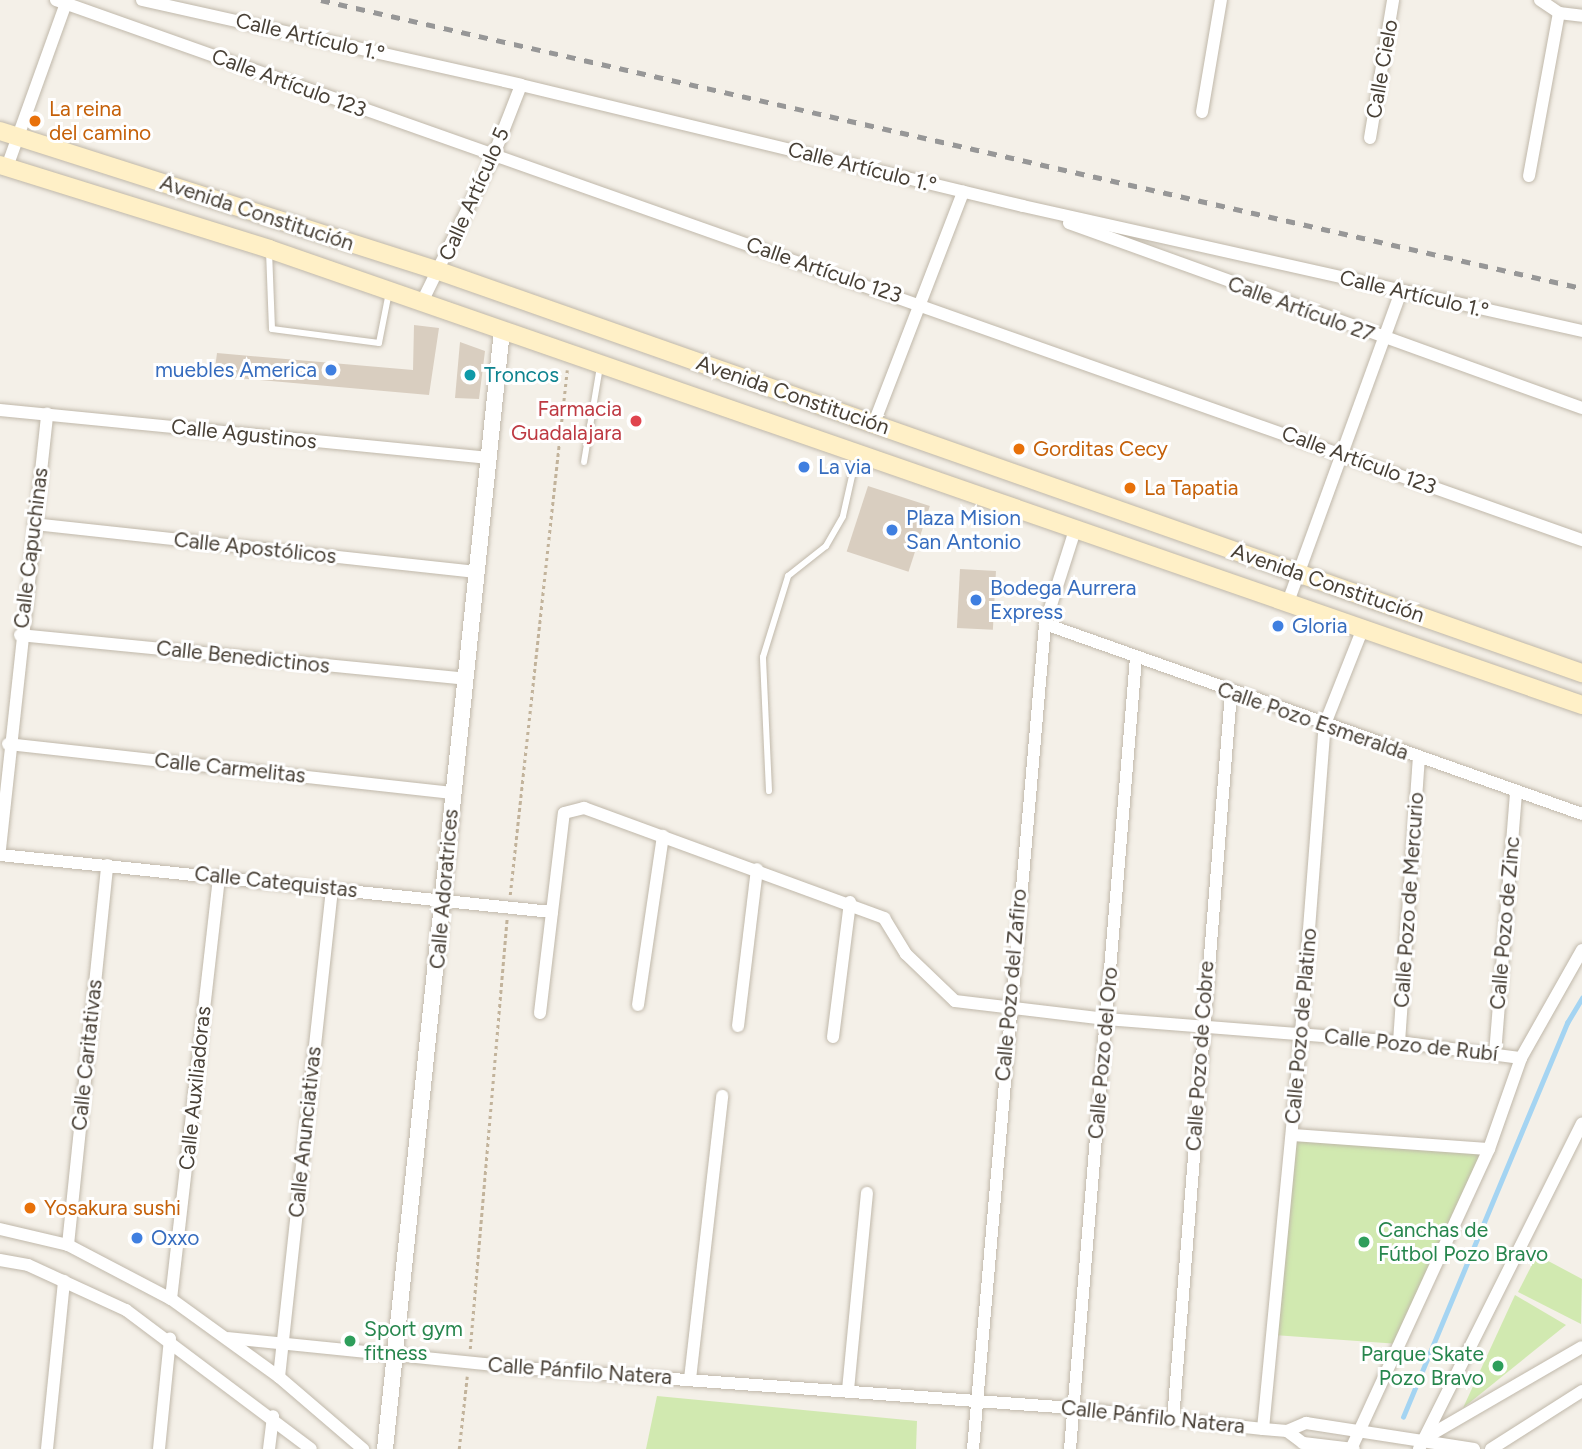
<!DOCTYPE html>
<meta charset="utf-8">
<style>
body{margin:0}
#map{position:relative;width:1582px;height:1449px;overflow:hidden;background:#f4f0e8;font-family:Figtree,sans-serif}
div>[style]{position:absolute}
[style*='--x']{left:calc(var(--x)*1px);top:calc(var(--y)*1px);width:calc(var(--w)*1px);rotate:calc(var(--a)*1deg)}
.green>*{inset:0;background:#d1e9b0}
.stream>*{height:4.5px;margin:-2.25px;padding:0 2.25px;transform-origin:2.25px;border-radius:2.25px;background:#a4d4f2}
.building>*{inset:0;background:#d9cec0;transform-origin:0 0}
.path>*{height:2.5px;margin-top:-1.25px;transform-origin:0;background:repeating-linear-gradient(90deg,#c2b39b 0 3.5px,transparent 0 7px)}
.roads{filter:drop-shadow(0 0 2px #c0b8aa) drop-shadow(0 0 2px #c0b8aa)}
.service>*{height:6px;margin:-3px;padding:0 3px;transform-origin:3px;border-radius:3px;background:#fff}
.minor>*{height:12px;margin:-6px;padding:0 6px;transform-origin:6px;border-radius:6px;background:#fff}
.tertiary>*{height:16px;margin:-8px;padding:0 8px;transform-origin:8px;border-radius:8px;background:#fff}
.secondary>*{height:18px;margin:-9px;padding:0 9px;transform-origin:9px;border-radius:9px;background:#fff0c7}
.rail>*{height:4.5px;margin-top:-2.25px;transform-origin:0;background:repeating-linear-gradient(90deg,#979797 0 9px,transparent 0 18px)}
.dots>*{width:19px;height:19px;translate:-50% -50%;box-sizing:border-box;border:4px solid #fff;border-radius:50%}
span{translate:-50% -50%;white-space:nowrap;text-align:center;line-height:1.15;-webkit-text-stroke:6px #fff;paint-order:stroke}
.street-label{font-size:21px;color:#484036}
.food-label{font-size:21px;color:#c56008}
.left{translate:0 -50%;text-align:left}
.shop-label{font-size:21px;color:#366cbe}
.right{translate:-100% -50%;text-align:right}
.culture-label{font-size:21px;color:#0d838f}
.health-label{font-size:21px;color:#be3a42}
.leisure-label{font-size:21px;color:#27864d}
</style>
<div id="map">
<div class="green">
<div style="clip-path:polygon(1293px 1136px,1487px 1150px,1399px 1344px,1274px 1335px)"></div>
<div style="clip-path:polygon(1537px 1255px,1582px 1279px,1581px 1324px,1518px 1292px)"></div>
<div style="clip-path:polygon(1515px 1295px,1566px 1325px,1463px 1408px)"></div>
<div style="clip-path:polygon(657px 1396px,917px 1421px,916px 1449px,646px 1449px)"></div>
</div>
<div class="stream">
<div style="--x:1403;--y:1417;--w:427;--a:-67.4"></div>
<div style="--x:1567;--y:1023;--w:29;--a:-59"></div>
</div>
<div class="building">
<div style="clip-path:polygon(414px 325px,439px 328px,429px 395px,214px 376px,217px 353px,413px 370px)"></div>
<div style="clip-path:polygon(460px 342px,485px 351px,479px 399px,455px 398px)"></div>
<div style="left:868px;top:486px;width:65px;height:69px;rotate:18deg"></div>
<div style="left:960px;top:569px;width:36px;height:59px;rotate:3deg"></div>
</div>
<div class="path">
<div style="--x:510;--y:895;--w:528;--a:-83.8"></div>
<div style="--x:470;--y:1349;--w:432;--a:-85.1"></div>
<div style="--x:459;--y:1449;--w:73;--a:-83.7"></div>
</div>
<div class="roads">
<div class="service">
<div style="--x:269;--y:251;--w:78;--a:87.8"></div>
<div style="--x:272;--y:329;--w:108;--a:7.5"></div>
<div style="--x:379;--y:343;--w:52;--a:-78.9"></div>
<div style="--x:584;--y:462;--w:97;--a:-80.5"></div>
<div style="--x:769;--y:791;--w:134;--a:-92.6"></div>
<div style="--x:763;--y:657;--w:85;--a:-72.8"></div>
<div style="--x:788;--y:576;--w:48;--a:-38.3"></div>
<div style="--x:826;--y:546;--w:34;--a:-60"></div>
<div style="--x:843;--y:516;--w:64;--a:-77.3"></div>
</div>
<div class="minor">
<div style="--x:56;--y:0;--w:1619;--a:19.49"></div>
<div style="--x:142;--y:0;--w:388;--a:12.6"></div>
<div style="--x:521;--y:85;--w:516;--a:13.55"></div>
<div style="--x:1023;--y:206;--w:573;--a:12.6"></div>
<div style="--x:1540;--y:0;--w:23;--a:34"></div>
<div style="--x:1559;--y:13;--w:23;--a:7"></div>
<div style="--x:1202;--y:112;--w:114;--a:-80.4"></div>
<div style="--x:1370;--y:138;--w:140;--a:-80.5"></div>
<div style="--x:7;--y:167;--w:177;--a:-70.2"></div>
<div style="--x:1529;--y:176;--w:166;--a:-79.6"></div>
<div style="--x:1069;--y:223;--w:545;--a:19.83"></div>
<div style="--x:422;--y:302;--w:161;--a:-63.9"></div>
<div style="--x:493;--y:157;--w:77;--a:-68.7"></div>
<div style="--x:0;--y:410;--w:489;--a:5.6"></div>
<div style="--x:874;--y:423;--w:248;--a:-68.9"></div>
<div style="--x:34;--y:524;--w:446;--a:6.2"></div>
<div style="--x:1288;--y:602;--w:331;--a:-70"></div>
<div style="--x:1045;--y:624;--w:570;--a:19.48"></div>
<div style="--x:20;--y:635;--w:447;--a:5.6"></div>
<div style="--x:8;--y:744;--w:448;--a:6.3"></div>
<div style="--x:0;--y:849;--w:438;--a:-83.8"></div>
<div style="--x:0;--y:855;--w:555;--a:5.9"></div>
<div style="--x:638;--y:1005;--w:171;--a:-81.6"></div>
<div style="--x:540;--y:1013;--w:201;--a:-83.2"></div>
<div style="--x:564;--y:813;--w:21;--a:-14"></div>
<div style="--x:584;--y:808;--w:320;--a:20.1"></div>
<div style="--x:884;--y:918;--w:42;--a:58.6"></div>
<div style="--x:906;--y:954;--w:68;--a:43.8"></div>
<div style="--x:955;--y:1001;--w:152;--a:6.8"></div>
<div style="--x:1106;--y:1019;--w:294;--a:4.5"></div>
<div style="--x:1399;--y:1042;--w:123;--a:7.5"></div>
<div style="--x:738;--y:1026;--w:158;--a:-83.1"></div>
<div style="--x:833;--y:1037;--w:136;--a:-82.8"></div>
<div style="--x:1399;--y:1042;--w:285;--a:-86"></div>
<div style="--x:1495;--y:1054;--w:262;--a:-85.4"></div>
<div style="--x:1292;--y:1135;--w:197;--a:4.1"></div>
<div style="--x:0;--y:1229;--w:70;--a:13.2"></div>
<div style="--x:68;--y:1245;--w:116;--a:27.7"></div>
<div style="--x:171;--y:1299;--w:133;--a:35.8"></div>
<div style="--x:279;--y:1377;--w:111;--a:40.6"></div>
<div style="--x:68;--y:1245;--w:382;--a:-84.1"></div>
<div style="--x:0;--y:1260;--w:28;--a:10"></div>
<div style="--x:28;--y:1265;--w:108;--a:24.7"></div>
<div style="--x:126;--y:1310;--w:231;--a:36.9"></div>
<div style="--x:171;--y:1299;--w:426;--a:-83.5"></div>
<div style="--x:228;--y:1338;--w:309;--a:5.8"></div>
<div style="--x:535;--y:1369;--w:539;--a:4.15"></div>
<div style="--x:1073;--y:1408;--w:191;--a:6.3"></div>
<div style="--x:1263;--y:1429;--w:24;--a:5"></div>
<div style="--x:1287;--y:1431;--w:21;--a:-23"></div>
<div style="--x:1306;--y:1423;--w:170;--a:8.8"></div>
<div style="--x:279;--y:1377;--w:492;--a:-83.8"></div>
<div style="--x:690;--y:1379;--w:285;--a:-83.5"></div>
<div style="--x:848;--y:1390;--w:198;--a:-84.5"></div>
<div style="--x:1173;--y:1420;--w:729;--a:-85.44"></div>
<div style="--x:1263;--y:1429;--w:398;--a:-84.5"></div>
<div style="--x:1301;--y:1033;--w:310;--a:-85.6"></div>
<div style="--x:1325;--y:724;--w:103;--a:-68.4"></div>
<div style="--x:1287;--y:1431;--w:20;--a:37"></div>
<div style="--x:1303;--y:1443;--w:51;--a:6.7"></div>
<div style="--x:1425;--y:1438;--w:181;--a:-30.1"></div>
<div style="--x:47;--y:1449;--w:169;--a:-84.2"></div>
<div style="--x:159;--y:1449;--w:111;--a:-84.3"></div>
<div style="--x:269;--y:1449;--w:33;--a:-83"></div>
<div style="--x:973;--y:1449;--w:828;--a:-85.01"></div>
<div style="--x:1045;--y:624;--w:102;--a:-72.3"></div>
<div style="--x:1070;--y:1449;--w:794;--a:-85.23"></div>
<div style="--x:1351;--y:1449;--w:330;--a:-65.3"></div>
<div style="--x:1489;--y:1149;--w:96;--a:-70.6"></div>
<div style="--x:1521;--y:1058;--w:124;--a:-60.5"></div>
<div style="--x:1419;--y:1449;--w:364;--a:-63.4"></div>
<div style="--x:1491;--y:1449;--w:108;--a:-32.5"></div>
</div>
<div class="tertiary">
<div style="--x:385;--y:1449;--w:1125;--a:-84.03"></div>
</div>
<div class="secondary">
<div style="--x:0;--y:131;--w:461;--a:17.7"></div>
<div style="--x:439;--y:271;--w:1212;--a:19.38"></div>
<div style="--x:0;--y:165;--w:282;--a:17.3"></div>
<div style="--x:269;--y:249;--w:1390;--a:19.15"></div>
</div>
</div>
<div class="rail">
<div style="--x:321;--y:0;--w:1293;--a:12.87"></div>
</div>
<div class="dots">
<div style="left:35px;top:121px;background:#e8710a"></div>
<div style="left:331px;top:370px;background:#3f7fe0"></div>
<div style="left:470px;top:375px;background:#0f9aa8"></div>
<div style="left:636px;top:421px;background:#e0444e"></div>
<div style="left:1019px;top:449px;background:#e8710a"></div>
<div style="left:804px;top:467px;background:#3f7fe0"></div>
<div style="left:1130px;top:488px;background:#e8710a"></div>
<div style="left:892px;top:530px;background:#3f7fe0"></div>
<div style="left:976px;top:600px;background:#3f7fe0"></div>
<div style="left:1278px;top:626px;background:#3f7fe0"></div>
<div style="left:30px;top:1208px;background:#e8710a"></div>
<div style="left:137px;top:1238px;background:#3f7fe0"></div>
<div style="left:1364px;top:1242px;background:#2e9e5b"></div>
<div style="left:350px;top:1341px;background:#2e9e5b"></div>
<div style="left:1498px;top:1366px;background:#2e9e5b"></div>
</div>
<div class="street-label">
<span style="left:310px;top:37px;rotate:13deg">Calle Artículo 1.º</span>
<span style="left:1382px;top:69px;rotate:-80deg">Calle Cielo</span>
<span style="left:289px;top:83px;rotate:20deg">Calle Artículo 123</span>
<span style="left:862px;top:167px;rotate:14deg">Calle Artículo 1.º</span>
<span style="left:474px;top:194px;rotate:-66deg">Calle Artículo 5</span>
<span style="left:257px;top:213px;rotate:18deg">Avenida Constitución</span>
<span style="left:824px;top:270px;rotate:19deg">Calle Artículo 123</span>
<span style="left:1414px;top:294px;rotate:13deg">Calle Artículo 1.º</span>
<span style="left:1301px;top:309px;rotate:20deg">Calle Artículo 27</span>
<span style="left:793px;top:395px;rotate:19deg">Avenida Constitución</span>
<span style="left:244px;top:434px;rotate:6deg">Calle Agustinos</span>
<span style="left:1359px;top:460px;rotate:20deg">Calle Artículo 123</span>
<span style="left:31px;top:548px;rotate:-83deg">Calle Capuchinas</span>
<span style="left:255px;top:548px;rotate:6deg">Calle Apostólicos</span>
<span style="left:1328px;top:583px;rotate:19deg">Avenida Constitución</span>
<span style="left:243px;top:657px;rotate:6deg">Calle Benedictinos</span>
<span style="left:1313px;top:721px;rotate:19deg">Calle Pozo Esmeralda</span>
<span style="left:230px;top:768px;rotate:6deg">Calle Carmelitas</span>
<span style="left:276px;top:882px;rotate:6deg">Calle Catequistas</span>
<span style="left:444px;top:889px;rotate:-85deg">Calle Adoratrices</span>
<span style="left:1409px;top:900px;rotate:-86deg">Calle Pozo de Mercurio</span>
<span style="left:1505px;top:923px;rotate:-85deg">Calle Pozo de Zinc</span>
<span style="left:1011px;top:985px;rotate:-85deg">Calle Pozo del Zafiro</span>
<span style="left:1301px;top:1026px;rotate:-85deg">Calle Pozo de Platino</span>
<span style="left:1411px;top:1045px;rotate:6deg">Calle Pozo de Rubí</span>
<span style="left:1103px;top:1053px;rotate:-85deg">Calle Pozo del Oro</span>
<span style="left:87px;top:1055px;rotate:-84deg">Calle Caritativas</span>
<span style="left:1200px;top:1056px;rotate:-86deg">Calle Pozo de Cobre</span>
<span style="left:195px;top:1088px;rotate:-84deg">Calle Auxiliadoras</span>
<span style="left:305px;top:1132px;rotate:-84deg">Calle Anunciativas</span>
<span style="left:580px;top:1371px;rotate:4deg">Calle Pánfilo Natera</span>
<span style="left:1153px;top:1417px;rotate:6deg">Calle Pánfilo Natera</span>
</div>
<div class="food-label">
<span class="left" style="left:49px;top:121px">La reina<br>del camino</span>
<span class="left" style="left:1033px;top:449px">Gorditas Cecy</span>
<span class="left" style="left:1144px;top:488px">La Tapatia</span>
<span class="left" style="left:44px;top:1208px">Yosakura sushi</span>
</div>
<div class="shop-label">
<span class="right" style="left:317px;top:370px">muebles America</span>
<span class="left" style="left:818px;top:467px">La via</span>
<span class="left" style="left:906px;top:530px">Plaza Mision<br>San Antonio</span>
<span class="left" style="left:990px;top:600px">Bodega Aurrera<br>Express</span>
<span class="left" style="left:1292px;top:626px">Gloria</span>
<span class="left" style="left:151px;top:1238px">Oxxo</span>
</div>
<div class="culture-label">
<span class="left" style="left:484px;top:375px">Troncos</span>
</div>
<div class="health-label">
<span class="right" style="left:622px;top:421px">Farmacia<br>Guadalajara</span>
</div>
<div class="leisure-label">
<span class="left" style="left:1378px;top:1242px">Canchas de<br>Fútbol Pozo Bravo</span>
<span class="left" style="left:364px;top:1341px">Sport gym<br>fitness</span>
<span class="right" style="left:1484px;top:1366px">Parque Skate<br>Pozo Bravo</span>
</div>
</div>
